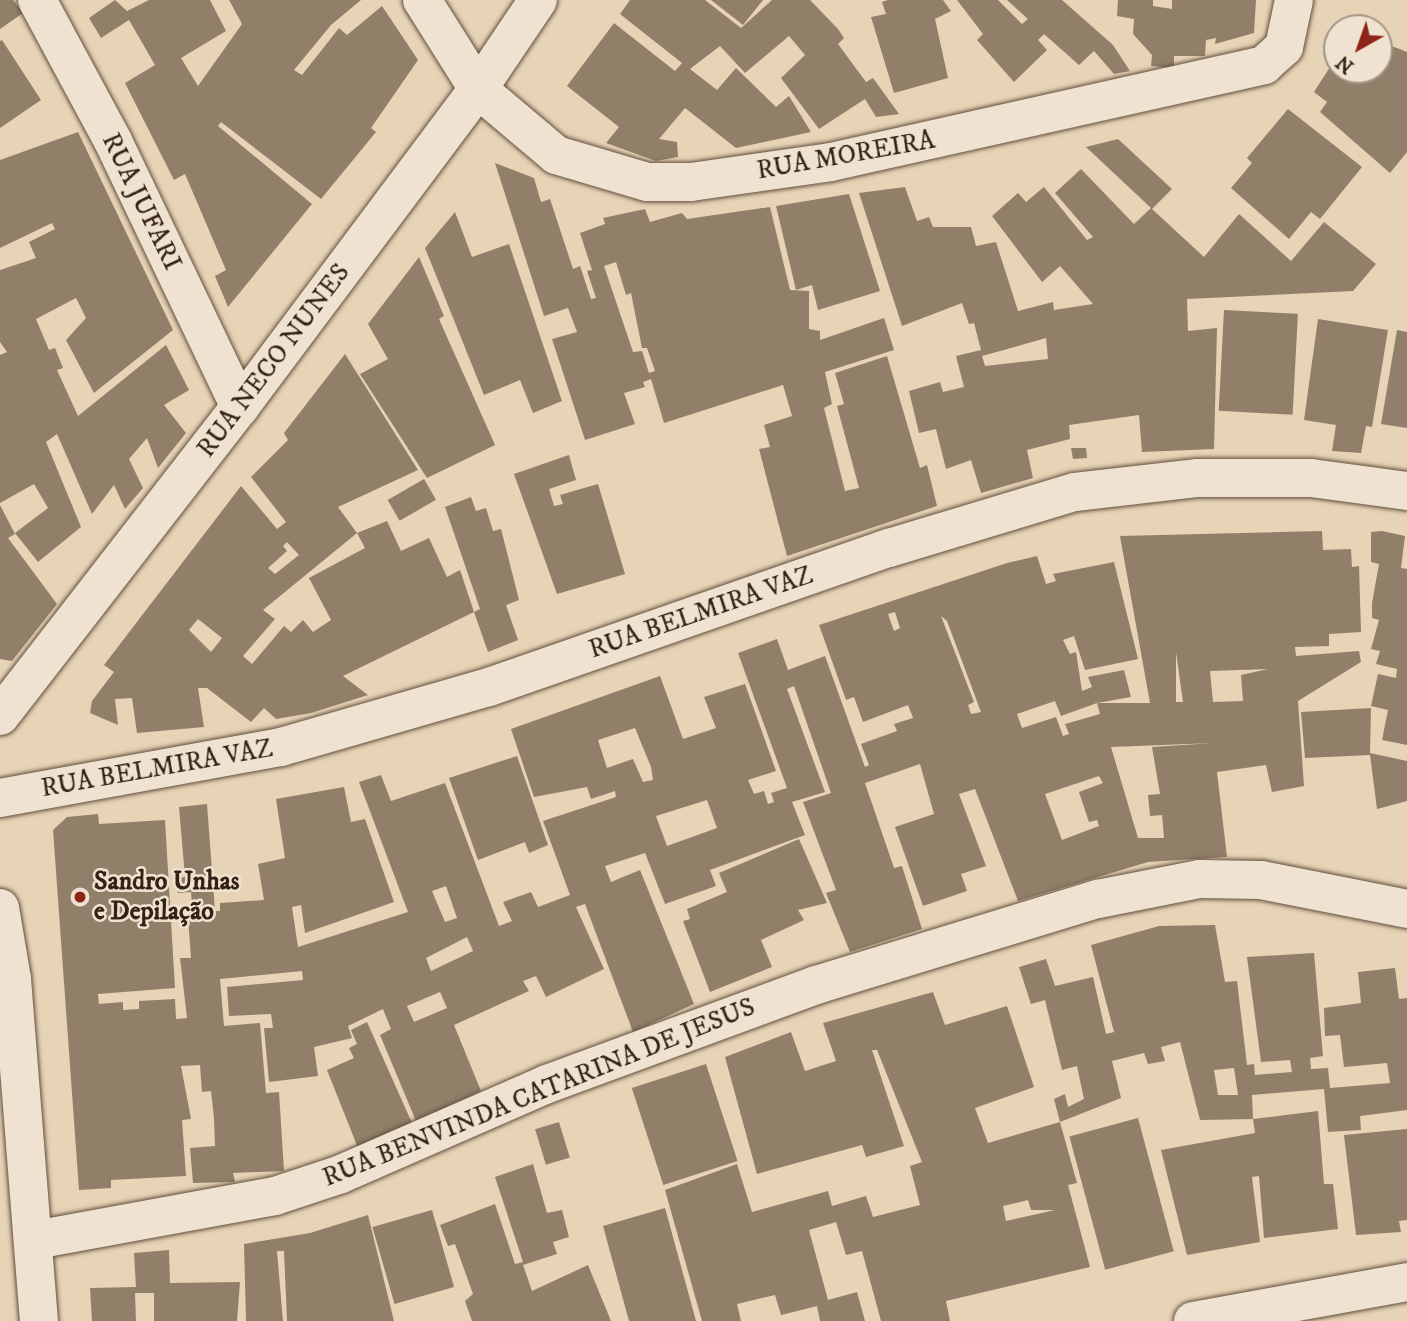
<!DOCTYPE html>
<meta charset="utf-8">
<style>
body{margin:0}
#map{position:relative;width:1407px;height:1321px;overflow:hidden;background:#e7d3b6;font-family:"IM FELL DW Pica",serif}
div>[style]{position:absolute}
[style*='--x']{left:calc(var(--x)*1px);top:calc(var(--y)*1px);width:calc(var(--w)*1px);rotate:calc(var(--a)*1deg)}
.building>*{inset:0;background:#917f69;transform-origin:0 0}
.roads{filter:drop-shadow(0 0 2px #614f3d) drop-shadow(0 0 2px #614f3d)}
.minor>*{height:38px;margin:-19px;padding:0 19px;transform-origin:19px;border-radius:19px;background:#efe2d0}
.dots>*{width:19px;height:19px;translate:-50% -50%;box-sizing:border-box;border:4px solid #efe2d0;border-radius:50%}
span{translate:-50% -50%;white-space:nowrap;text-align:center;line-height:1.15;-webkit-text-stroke:5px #efe2d0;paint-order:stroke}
.street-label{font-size:26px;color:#342315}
.poi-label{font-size:26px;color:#342315;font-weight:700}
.left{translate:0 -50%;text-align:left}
.north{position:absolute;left:1323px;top:14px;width:70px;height:70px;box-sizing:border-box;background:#efe2d0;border:2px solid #a49685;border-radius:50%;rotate:220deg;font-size:19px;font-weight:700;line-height:28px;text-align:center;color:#342315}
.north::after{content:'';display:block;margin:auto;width:24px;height:32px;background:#8f2418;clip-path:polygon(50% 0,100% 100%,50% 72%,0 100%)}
</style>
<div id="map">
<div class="building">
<div style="clip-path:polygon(0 0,13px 0,23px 13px,0 29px)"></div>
<div style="clip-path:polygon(115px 0,127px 11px,149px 0,210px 0,226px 31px,181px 58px,198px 86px,242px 24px,229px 0,361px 0,331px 25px,294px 70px,302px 75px,339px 28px,347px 35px,382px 6px,418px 60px,371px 128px,376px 132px,321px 199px,221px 122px,218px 126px,312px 204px,228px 307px,215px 276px,226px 270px,185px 174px,174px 180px,125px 83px,155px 65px,129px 20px,101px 38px,89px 18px)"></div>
<div style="clip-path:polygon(630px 0,705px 0,741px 28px,772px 0,810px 0,838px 29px,844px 38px,838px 44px,866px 82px,873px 78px,899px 114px,876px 117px,865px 99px,819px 129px,781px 78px,805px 55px,789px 36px,745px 73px,720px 46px,690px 69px,717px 90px,736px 68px,776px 107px,789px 96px,811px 132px,736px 148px,685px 108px,659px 139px,677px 142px,678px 157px,656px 161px,606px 143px,619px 127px,567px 86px,614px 23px,675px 71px,682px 63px,620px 14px)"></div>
<div style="clip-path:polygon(711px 0,763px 0,743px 25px)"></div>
<div style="clip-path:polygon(943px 0,951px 11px,935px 19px,948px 78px,894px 93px,871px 17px,886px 14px,882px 2px,888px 0)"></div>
<div style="clip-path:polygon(957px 0,998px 0,1022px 24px,1028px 19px,1007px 0,1062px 0,1113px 45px,1130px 71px,1114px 74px,1094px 51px,1079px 65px,1044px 34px,1038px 40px,1047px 50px,1014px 82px,977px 40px,983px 34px)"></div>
<div style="clip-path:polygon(1118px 0,1153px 0,1153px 6px,1172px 9px,1172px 0,1256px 0,1254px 33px,1215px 44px,1216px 38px,1206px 40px,1205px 56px,1174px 56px,1174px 68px,1151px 66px,1152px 55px,1133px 34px,1134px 19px,1117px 16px)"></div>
<div style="clip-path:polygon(2px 40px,41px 100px,0 128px,0 41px)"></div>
<div style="clip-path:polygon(1379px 41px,1407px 52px,1407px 152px,1390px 173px,1320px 112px,1327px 102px,1314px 92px,1337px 56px,1337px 70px,1379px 70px)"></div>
<div style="clip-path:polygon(1288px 109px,1362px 167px,1320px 219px,1311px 212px,1289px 239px,1231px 188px,1252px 163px,1247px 158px)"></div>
<div style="clip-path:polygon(78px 132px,173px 330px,94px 393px,66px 340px,86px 318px,76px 298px,36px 319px,49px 350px,55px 348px,63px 368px,57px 370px,78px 416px,166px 345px,189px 390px,164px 405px,186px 433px,158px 468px,147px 438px,129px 459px,143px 488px,125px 509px,114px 485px,92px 514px,57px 434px,46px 442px,81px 527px,38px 562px,15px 533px,48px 508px,34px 484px,0 503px,0 355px,7px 352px,0 342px,0 270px,36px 258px,29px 242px,55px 229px,52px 223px,0 248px,0 160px)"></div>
<div style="clip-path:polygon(evenodd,1118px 139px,1172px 189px,1152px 209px,1204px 257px,1239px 214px,1291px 261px,1324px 222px,1376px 264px,1353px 291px,1187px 299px,1188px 331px,1217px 328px,1214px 449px,1142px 452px,1139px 415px,1069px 425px,1070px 439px,1027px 450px,1033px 478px,981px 493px,971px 460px,946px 469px,936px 429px,919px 433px,909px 391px,940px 382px,943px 392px,964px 387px,956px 356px,981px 350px,974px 323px,969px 324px,962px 303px,902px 326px,859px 193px,905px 187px,917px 221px,929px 217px,933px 227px,971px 227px,976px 246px,996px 242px,1018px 311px,1053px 302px,1054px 310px,1093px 304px,1060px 266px,1042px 282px,992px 216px,1018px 193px,1026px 202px,1044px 187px,1087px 240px,1093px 237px,1055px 193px,1081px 169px,1134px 224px,1151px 208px,1086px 147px,1118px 139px,1046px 338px,1048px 359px,985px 366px,982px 356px,1046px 338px)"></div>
<div style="clip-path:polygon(evenodd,495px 163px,534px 178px,541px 202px,550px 199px,573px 269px,580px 266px,591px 299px,596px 298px,587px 271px,592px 270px,580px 233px,605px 224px,603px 218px,645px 209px,650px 222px,682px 213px,687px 219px,770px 207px,790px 290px,809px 291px,809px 329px,820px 331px,820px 340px,884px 318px,894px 350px,825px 372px,832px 404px,824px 408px,845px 491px,859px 488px,837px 406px,844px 404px,835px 373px,887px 356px,920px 468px,927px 465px,937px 506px,787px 556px,759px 449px,770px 447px,764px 425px,792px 416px,783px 385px,664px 423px,651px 379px,643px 382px,645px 387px,624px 393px,635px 424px,585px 440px,552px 339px,577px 332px,568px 308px,544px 316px,495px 163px,616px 262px,626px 295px,631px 293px,642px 348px,647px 348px,655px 371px,649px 373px,642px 351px,633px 352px,604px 266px,616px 262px)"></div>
<div style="clip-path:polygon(849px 194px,880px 291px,818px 310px,812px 285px,796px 290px,776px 206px)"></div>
<div style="clip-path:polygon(455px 212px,472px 257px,509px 244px,562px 401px,533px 413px,520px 380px,484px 395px,425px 248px)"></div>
<div style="clip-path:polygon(419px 257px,444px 316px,439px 319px,495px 445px,427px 478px,360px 374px,388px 359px,368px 324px)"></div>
<div style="left:1224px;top:310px;width:74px;height:101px;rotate:3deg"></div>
<div style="clip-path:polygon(1318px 319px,1388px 330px,1372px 427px,1366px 426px,1361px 453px,1332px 451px,1336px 425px,1304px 420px)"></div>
<div style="clip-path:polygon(1397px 330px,1407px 332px,1407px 428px,1381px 424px)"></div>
<div style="clip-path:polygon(evenodd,345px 354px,418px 470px,338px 507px,357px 533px,387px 521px,401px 551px,429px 538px,447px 577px,460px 570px,474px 612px,343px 676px,368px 695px,311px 713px,276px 719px,264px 708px,251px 722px,207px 688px,198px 688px,204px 727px,137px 733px,132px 698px,115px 699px,118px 725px,90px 713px,92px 701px,114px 672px,104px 665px,241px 486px,277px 529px,286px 522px,251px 477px,288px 440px,284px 433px,345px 354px,357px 533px,365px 548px,309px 578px,331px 620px,313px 632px,303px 620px,291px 632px,284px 626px,252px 664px,243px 656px,275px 619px,263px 610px,357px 533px,345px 354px,287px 542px,299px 555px,275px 574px,268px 568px,287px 551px,283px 546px,287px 542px,345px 354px,198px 619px,222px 638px,211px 652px,189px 630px,198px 619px)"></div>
<div style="clip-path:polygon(1071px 448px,1086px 448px,1087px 458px,1073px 459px)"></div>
<div style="clip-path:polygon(569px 455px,576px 480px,549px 489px,554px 506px,563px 504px,560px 495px,598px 484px,625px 574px,557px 594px,514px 474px)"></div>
<div style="left:424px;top:479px;width:24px;height:42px;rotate:60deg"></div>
<div style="clip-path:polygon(471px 497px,476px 511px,486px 508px,493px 531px,501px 529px,519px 600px,506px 605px,518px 640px,488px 652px,474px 612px,480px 609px,445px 507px)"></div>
<div style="clip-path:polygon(0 505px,15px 534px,8px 538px,57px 604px,12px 661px,0 659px)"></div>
<div style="clip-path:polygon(evenodd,1322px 531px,1323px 550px,1351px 549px,1352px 567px,1359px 566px,1361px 632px,1329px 634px,1329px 646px,1295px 647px,1296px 656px,1359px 651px,1361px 662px,1298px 701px,1304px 786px,1272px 792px,1266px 765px,1217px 772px,1227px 857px,1148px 862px,1018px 901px,975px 789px,959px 794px,986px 866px,961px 874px,967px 891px,923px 906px,895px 827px,934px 814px,920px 764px,865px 783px,894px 868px,902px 866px,922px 929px,850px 952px,826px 893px,836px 890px,803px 802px,831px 793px,794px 686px,787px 689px,825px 792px,792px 802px,805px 835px,710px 870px,716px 886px,665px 904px,645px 853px,605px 866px,611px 882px,640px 870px,694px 1004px,633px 1032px,585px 904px,576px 907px,604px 969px,546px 997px,536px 976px,523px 981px,529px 991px,454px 1025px,481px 1091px,416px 1121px,380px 1035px,391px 1029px,383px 1009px,348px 1026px,352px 1038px,314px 1047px,318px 1076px,269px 1082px,264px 1028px,273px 1028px,271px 1014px,229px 1016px,227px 987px,303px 980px,302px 971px,220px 979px,224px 1026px,260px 1023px,266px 1093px,279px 1092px,284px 1171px,233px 1173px,235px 1182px,193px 1183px,190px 1148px,215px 1146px,214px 1118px,211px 1091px,202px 1092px,200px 1065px,181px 1066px,191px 1119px,182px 1120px,186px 1176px,111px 1180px,111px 1188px,79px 1190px,53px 830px,67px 817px,98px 814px,99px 824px,165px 820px,175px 988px,98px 994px,99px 1004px,123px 1002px,123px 1010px,139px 1009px,139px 1001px,175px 999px,176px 1019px,187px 1018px,180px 958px,191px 958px,187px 904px,192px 904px,191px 892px,178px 893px,176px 878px,185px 877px,179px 807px,207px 804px,215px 911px,220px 911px,220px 903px,264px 900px,258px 864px,285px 858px,276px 799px,344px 787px,351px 822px,365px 819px,394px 902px,305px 933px,301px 905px,292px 907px,298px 947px,408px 912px,359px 782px,381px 775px,391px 801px,445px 783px,499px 926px,512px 921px,503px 902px,531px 892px,538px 907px,570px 895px,543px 821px,616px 797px,615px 791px,591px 799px,587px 787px,534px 797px,511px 729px,660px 676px,683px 739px,716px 728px,704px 697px,745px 684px,776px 771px,748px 780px,754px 794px,764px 791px,768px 804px,774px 802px,771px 793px,787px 788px,738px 653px,777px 639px,788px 670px,825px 656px,865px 767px,869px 765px,861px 744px,897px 731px,894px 724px,913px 718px,908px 705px,863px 722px,854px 697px,846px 700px,819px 625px,1007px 563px,1037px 556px,1046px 584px,1056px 581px,1053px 574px,1114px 562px,1138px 659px,1085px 670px,1074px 636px,1063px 640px,1070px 654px,1076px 652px,1082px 691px,1092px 687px,1088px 677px,1124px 670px,1131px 697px,1097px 703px,1150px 703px,1120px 536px,1322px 531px,895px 612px,900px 628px,894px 631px,888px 614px,895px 612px,1322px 531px,941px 616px,947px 621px,981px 712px,971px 714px,968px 705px,974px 702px,941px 616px,1322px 531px,1176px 652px,1183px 702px,1176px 702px,1176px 652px,1322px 531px,1268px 669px,1241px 675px,1243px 701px,1213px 702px,1210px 671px,1268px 669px,1322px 531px,1055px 701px,1061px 716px,1097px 703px,1100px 714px,1065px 724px,1069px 734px,1063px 736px,1056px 717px,1022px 728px,1017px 714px,1055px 701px,1322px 531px,635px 728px,651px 767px,653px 780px,643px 782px,633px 759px,607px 768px,598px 740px,635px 728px,1322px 531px,1214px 743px,1152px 747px,1160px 794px,1148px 795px,1150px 816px,1162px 815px,1164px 838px,1138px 838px,1111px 747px,1214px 743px,1322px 531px,1099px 776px,1103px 783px,1079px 792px,1089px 822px,1097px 820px,1099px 826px,1062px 840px,1045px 794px,1099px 776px,1322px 531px,707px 800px,717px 828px,667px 846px,656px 816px,707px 800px,1322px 531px,446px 886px,457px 918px,445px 922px,432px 891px,446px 886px,1322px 531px,467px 937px,473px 951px,431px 971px,426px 958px,467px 937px,1322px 531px,440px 992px,447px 1008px,414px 1022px,407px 1006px,440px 992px)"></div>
<div style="clip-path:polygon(1382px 531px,1405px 536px,1401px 568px,1407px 569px,1407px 745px,1382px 740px,1388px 710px,1371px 706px,1378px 674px,1396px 678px,1397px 669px,1376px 664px,1380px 651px,1371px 649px,1379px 620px,1372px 618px,1372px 603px,1379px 564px,1371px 562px,1371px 532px)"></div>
<div style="clip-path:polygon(1371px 708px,1370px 753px,1407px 761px,1407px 801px,1377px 809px,1370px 755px,1305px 758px,1301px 712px)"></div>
<div style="clip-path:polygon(517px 756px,548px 845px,529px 853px,525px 842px,478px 860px,449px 778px)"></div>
<div style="clip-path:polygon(799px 839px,827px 903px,798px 910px,804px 920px,761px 940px,772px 967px,710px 992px,683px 921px,690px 919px,687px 909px,727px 892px,719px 873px)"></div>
<div style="clip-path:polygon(evenodd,1215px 925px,1225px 982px,1237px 981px,1247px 1065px,1254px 1064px,1255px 1075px,1292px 1072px,1290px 1060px,1261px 1062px,1247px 957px,1314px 953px,1323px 1056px,1310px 1058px,1311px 1069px,1328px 1068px,1330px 1088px,1390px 1083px,1387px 1063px,1344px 1067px,1340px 1035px,1325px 1036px,1324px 1008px,1361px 1003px,1358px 972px,1395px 968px,1399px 999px,1407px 998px,1407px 1110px,1360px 1116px,1361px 1130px,1328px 1132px,1324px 1089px,1252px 1095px,1253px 1119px,1318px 1111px,1324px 1184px,1333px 1184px,1338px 1229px,1264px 1238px,1259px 1176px,1252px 1177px,1260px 1242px,1187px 1255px,1161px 1150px,1255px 1133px,1253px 1119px,1200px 1120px,1180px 1042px,1161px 1047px,1165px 1061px,1148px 1064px,1144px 1053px,1112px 1061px,1121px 1098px,1060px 1122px,1054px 1099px,1065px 1094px,1068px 1107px,1084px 1099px,1077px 1066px,1062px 1070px,1045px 1000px,1031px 1004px,1019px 967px,1046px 959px,1055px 986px,1093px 977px,1106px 1034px,1114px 1032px,1091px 945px,1159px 926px,1215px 925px,1234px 1068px,1238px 1095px,1218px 1095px,1214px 1070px,1234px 1068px)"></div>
<div style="clip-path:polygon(evenodd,933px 992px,945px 1025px,1007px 1006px,1034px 1087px,975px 1108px,988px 1143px,1060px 1122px,1077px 1183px,1068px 1185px,1090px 1267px,946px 1301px,950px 1321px,881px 1321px,862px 1251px,846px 1255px,836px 1222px,809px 1230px,828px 1300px,857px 1292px,865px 1321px,820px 1321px,817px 1306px,781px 1315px,775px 1295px,737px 1304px,741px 1321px,702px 1321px,665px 1190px,737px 1164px,752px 1212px,828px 1191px,832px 1206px,866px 1196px,873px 1217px,920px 1205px,910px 1166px,922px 1162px,877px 1050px,872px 1050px,904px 1146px,866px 1157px,862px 1145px,757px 1174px,725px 1057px,791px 1032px,805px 1071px,836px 1061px,823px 1023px,933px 992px,1028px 1200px,1031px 1210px,1055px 1210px,1006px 1221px,1003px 1206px,1028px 1200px)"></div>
<div style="clip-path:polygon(367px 1022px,412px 1123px,358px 1148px,327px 1070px,354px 1058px,349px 1048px,357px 1044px,351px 1030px)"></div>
<div style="left:706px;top:1064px;width:102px;height:78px;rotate:72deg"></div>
<div style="left:1138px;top:1118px;width:138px;height:71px;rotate:75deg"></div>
<div style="left:559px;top:1122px;width:37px;height:25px;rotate:73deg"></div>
<div style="clip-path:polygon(1407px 1129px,1407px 1220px,1399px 1221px,1401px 1232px,1356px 1235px,1344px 1135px)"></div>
<div style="clip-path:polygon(533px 1164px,547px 1213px,562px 1210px,569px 1237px,553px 1242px,557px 1254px,523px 1265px,532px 1291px,588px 1265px,611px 1321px,472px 1321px,465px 1301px,473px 1294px,455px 1244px,448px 1246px,440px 1225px,495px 1204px,515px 1264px,523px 1262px,495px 1177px)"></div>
<div style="clip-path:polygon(665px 1208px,696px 1321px,629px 1321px,603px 1226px)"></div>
<div style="left:432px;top:1210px;width:80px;height:62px;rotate:74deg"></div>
<div style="clip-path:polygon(368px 1215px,394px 1321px,287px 1321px,284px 1251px,277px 1251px,283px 1321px,246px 1321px,244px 1244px,310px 1233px)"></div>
<div style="clip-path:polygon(169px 1250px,170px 1283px,240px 1282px,237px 1321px,154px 1321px,154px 1293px,135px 1293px,136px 1321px,92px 1321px,90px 1288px,136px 1287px,134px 1253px)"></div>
</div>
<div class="roads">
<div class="minor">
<div style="--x:37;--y:0;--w:160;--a:61.7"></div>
<div style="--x:113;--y:141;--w:295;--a:64.5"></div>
<div style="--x:422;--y:0;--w:105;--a:57.8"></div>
<div style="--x:478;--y:89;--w:102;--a:40.2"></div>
<div style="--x:556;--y:155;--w:95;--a:16.5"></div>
<div style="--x:647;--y:182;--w:44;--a:0"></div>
<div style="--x:691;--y:182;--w:141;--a:-8.1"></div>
<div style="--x:831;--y:162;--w:444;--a:-12.6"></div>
<div style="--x:1264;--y:65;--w:27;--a:-42"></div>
<div style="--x:1284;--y:47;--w:48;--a:-78"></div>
<div style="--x:0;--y:716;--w:391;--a:-52.2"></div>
<div style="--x:240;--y:407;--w:397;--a:-53.2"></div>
<div style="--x:478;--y:89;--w:107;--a:-56"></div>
<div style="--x:0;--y:798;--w:286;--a:-10.3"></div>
<div style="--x:281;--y:747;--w:216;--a:-16.1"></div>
<div style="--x:489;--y:687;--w:423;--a:-19.2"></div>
<div style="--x:889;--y:548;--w:194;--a:-16.8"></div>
<div style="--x:1075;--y:492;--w:124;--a:-6.5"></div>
<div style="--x:1198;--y:478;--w:113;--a:0"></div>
<div style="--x:1311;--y:478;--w:97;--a:7.7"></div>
<div style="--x:0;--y:908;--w:72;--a:80.4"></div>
<div style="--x:12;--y:979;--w:343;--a:85.5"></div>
<div style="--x:35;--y:1240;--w:244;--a:-10.4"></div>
<div style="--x:275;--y:1196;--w:70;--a:-18.4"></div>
<div style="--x:341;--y:1174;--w:225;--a:-23.6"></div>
<div style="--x:547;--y:1084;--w:287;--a:-20.2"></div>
<div style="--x:816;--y:985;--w:295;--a:-17"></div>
<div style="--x:1098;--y:899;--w:104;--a:-11.1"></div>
<div style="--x:1200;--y:879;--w:61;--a:0.9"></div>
<div style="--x:1261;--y:880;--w:149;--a:11.2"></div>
<div style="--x:1193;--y:1321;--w:218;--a:-10.3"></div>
</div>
</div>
<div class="dots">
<div style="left:80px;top:897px;background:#8f2418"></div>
</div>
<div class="street-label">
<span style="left:846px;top:156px;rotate:-10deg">RUA MOREIRA</span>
<span style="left:141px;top:202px;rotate:64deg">RUA JUFARI</span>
<span style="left:274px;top:361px;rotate:-53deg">RUA NECO NUNES</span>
<span style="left:701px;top:613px;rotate:-19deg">RUA BELMIRA VAZ</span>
<span style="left:157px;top:769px;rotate:-10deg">RUA BELMIRA VAZ</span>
<span style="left:539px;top:1093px;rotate:-22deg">RUA BENVINDA CATARINA DE JESUS</span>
</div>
<div class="poi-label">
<span class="left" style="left:94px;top:897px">Sandro Unhas<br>e Depilação</span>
</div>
<div class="north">N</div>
</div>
